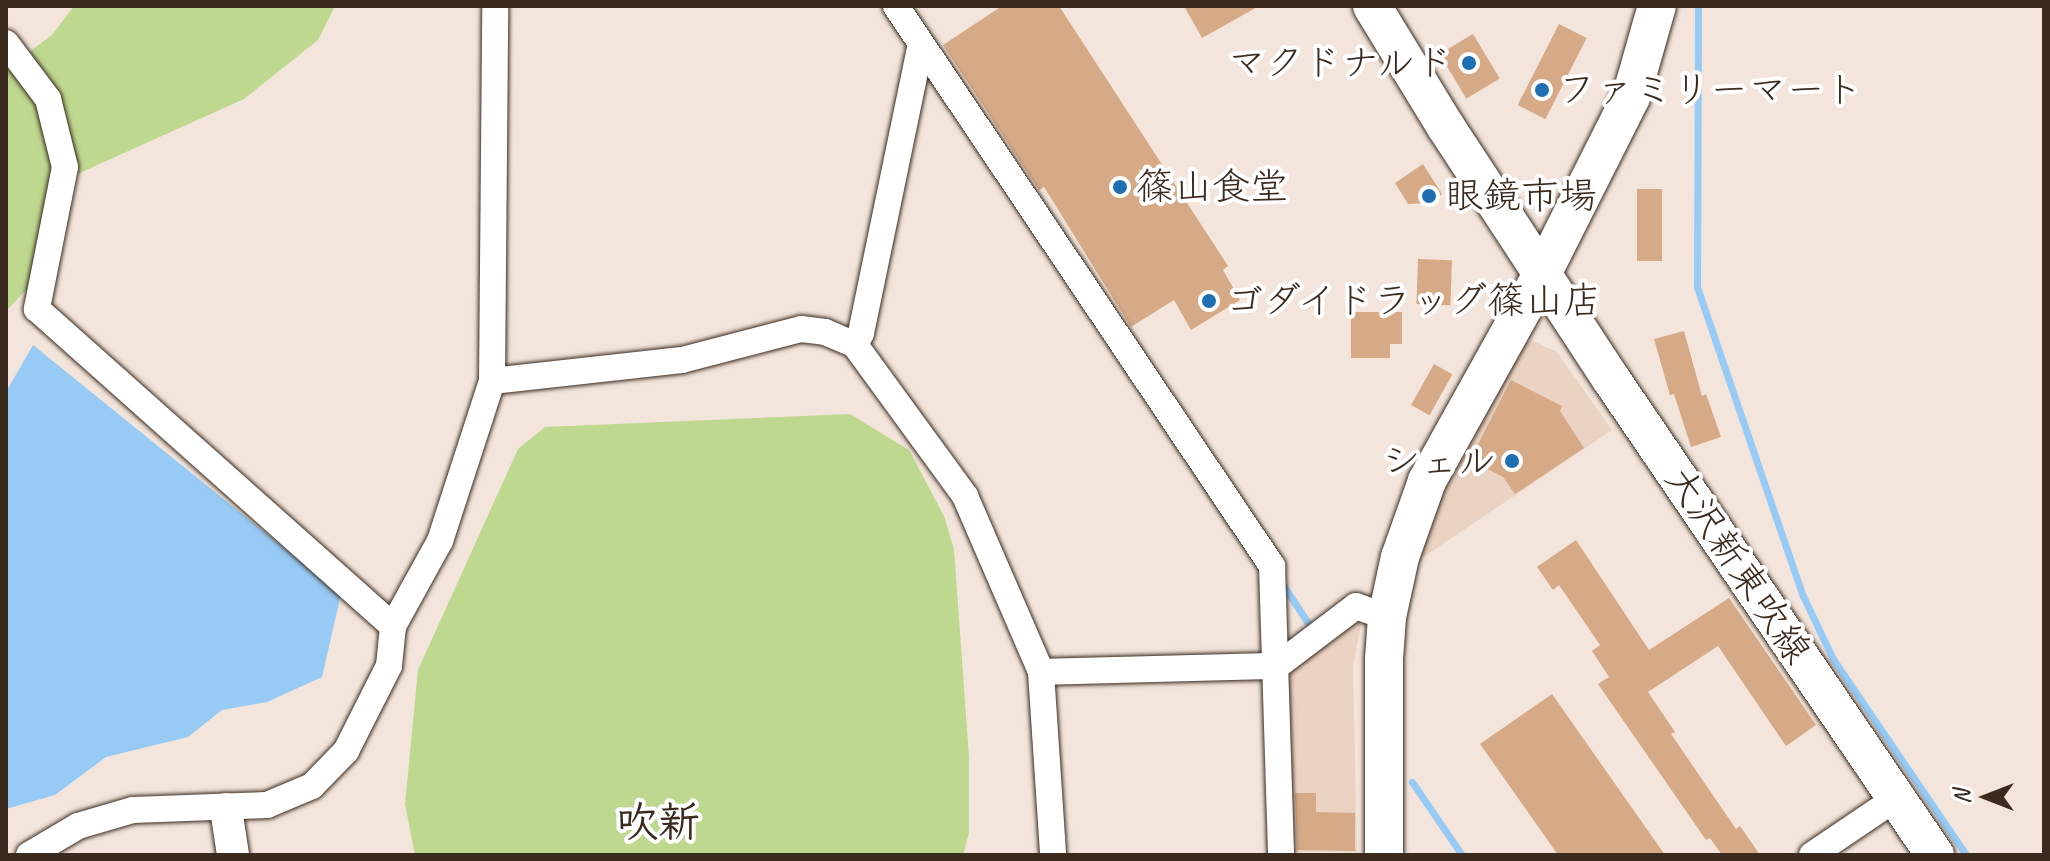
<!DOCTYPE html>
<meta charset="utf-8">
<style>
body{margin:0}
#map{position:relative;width:2050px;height:861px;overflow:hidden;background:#f3e5db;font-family:Caveat,"Klee One",sans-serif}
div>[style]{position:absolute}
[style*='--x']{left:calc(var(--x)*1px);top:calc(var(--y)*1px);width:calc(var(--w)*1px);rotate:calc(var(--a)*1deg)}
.built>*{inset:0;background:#ead3c2}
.green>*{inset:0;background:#bed88f}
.water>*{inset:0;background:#97caf4}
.stream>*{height:7px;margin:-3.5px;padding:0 3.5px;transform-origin:3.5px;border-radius:3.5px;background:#97caf4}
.building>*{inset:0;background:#d6a987;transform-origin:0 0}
.roads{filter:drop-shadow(0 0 2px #3b2a1e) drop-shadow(0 0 2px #3b2a1e)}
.minor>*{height:26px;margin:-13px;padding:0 13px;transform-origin:13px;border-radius:13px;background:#fff}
.tertiary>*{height:32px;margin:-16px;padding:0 16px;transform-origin:16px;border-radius:16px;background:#fff}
.secondary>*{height:38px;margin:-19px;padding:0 19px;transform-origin:19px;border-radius:19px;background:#fff}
.dots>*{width:22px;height:22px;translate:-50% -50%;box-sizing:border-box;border:4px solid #fff;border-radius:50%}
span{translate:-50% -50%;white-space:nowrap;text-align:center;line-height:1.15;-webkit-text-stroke:8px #fff;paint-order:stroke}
.poi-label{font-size:38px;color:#3b2a1e}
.right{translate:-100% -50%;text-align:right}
.left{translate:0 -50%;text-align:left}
.street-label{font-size:38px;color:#3b2a1e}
.quarter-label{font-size:42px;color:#3b2a1e;font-weight:700}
.frame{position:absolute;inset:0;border:8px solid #3b2a1e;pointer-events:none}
.north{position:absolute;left:1946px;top:757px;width:80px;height:80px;-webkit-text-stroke:6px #fff;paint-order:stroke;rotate:270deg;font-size:22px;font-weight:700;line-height:32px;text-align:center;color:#3b2a1e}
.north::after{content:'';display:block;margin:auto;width:28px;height:36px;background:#3b2a1e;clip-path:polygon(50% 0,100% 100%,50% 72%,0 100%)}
</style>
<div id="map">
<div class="built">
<div style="clip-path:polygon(1531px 340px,1557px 352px,1612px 430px,1419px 560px,1442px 492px,1517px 351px)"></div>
<div style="clip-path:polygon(1355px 621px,1361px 624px,1353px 667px,1357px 852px,1289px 852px,1288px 669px)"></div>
</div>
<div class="green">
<div style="clip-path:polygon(74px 6px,335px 6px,318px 40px,244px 99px,55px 184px,49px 266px,6px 311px,6px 69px,52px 35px)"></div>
<div style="clip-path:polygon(850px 414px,909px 450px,944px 516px,954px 549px,969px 757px,969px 833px,963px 855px,415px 855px,405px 804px,418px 670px,518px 449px,545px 427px)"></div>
</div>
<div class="water">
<div style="clip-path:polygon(33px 345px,341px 594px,322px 677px,267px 702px,222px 710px,188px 737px,106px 757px,55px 795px,6px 809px,6px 392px)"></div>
</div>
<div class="stream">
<div style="--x:1698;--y:6;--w:281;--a:90.2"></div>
<div style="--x:1697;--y:287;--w:327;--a:71.1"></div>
<div style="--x:1803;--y:596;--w:70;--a:64.5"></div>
<div style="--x:1833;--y:659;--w:237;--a:55.8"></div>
<div style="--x:1283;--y:585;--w:53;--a:56.6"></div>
<div style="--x:1412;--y:782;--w:88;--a:55.6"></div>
</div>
<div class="building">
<div style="clip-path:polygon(1002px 6px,1059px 6px,1228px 266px,1223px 270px,1240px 300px,1191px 330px,1174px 300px,1131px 327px,1044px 187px,1039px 190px,943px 45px)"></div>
<div style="clip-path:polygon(1184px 6px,1259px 6px,1202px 38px)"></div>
<div style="left:1559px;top:24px;width:31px;height:91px;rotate:27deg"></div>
<div style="left:1473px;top:34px;width:52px;height:39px;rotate:59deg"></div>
<div style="clip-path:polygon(1423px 164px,1442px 194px,1431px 203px,1408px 204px,1395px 183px)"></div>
<div style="left:1637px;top:189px;width:25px;height:72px"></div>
<div style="left:1418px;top:259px;width:34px;height:45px;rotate:2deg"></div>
<div style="clip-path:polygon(1351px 312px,1402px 312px,1402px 344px,1390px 344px,1390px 358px,1351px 358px)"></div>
<div style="clip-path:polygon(1684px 331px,1702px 396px,1706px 394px,1721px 437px,1691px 447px,1674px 394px,1670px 395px,1654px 339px)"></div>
<div style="left:1434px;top:364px;width:21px;height:47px;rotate:29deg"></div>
<div style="clip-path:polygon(1511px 380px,1562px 406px,1560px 411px,1584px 448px,1515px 494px,1503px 477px,1470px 460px)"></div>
<div style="clip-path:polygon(1576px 540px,1649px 650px,1729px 598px,1816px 725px,1786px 746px,1718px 646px,1648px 692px,1675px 732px,1671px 734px,1736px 829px,1740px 826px,1760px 855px,1722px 855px,1710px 838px,1706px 840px,1598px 684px,1609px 677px,1592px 651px,1600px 645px,1559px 585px,1553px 590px,1537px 567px)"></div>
<div style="clip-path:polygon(1552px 694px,1665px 855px,1558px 855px,1480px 744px)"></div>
<div style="clip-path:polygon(1295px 793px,1316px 793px,1316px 812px,1355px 813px,1355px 851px,1297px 850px)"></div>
</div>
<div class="roads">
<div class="minor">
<div style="--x:896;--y:6;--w:675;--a:56.12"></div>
<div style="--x:1272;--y:566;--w:289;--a:88.2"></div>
<div style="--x:6;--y:43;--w:70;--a:53.1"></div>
<div style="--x:48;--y:99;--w:70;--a:76"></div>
<div style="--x:65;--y:167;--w:145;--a:101.2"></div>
<div style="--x:37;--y:309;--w:477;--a:41.7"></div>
<div style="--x:855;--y:345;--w:13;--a:-63"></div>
<div style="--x:861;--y:333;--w:295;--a:-78.3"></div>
<div style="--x:492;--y:381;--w:191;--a:-6.3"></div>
<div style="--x:682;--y:360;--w:123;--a:-14.6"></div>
<div style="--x:801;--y:329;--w:24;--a:7"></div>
<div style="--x:825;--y:332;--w:33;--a:23"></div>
<div style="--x:855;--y:345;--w:187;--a:53.9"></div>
<div style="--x:965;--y:496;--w:192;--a:66.6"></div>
<div style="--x:1041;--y:672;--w:183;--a:86.2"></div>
<div style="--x:1041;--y:672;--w:236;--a:-1.5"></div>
<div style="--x:1277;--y:666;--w:99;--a:-37.2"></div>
<div style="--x:1356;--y:606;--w:33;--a:20"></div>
<div style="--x:29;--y:855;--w:57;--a:-30.6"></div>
<div style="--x:78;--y:826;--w:57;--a:-16.2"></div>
<div style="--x:133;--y:810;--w:134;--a:-2.1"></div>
<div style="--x:267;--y:805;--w:49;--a:-22.9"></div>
<div style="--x:312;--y:786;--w:49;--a:-45.8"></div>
<div style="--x:346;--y:751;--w:95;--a:-63.2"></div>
<div style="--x:389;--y:666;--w:40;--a:-84.3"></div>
<div style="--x:393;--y:626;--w:97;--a:-61.1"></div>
<div style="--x:440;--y:541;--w:168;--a:-72"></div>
<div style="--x:492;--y:381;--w:375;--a:-89.5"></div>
<div style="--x:1812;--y:855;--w:100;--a:-34"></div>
</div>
<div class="tertiary">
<div style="--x:226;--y:809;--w:47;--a:81.3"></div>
</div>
<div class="secondary">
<div style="--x:1372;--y:6;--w:142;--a:58.6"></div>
<div style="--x:1446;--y:127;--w:301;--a:56.8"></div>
<div style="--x:1611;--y:379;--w:576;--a:55.76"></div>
<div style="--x:1384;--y:855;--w:196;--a:-90"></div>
<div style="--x:1384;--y:659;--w:42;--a:-85.9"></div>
<div style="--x:1387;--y:617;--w:61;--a:-77.8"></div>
<div style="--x:1400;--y:557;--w:81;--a:-70.4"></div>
<div style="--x:1427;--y:481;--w:237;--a:-60.9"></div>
<div style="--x:1542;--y:274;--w:198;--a:-63.3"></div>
<div style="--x:1631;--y:97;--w:95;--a:-74.1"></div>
</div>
</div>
<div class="dots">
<div style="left:1469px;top:63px;background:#1f6fb2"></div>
<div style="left:1542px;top:90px;background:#1f6fb2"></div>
<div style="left:1120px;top:187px;background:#1f6fb2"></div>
<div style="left:1429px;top:196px;background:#1f6fb2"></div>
<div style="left:1209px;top:301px;background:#1f6fb2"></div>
<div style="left:1512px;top:461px;background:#1f6fb2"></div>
</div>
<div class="poi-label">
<span class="right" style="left:1453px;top:63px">マクドナルド</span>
<span class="left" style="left:1558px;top:90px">ファミリーマート</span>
<span class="left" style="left:1136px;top:187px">篠山食堂</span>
<span class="left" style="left:1445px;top:196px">眼鏡市場</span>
<span class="left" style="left:1225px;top:301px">ゴダイドラッグ篠山店</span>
<span class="right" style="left:1496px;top:461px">シェル</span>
</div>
<div class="street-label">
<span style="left:1738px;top:565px;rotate:56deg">大沢新東吹線</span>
</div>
<div class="quarter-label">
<span style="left:658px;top:823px">吹新</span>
</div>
<div class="frame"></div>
<div class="north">N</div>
</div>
